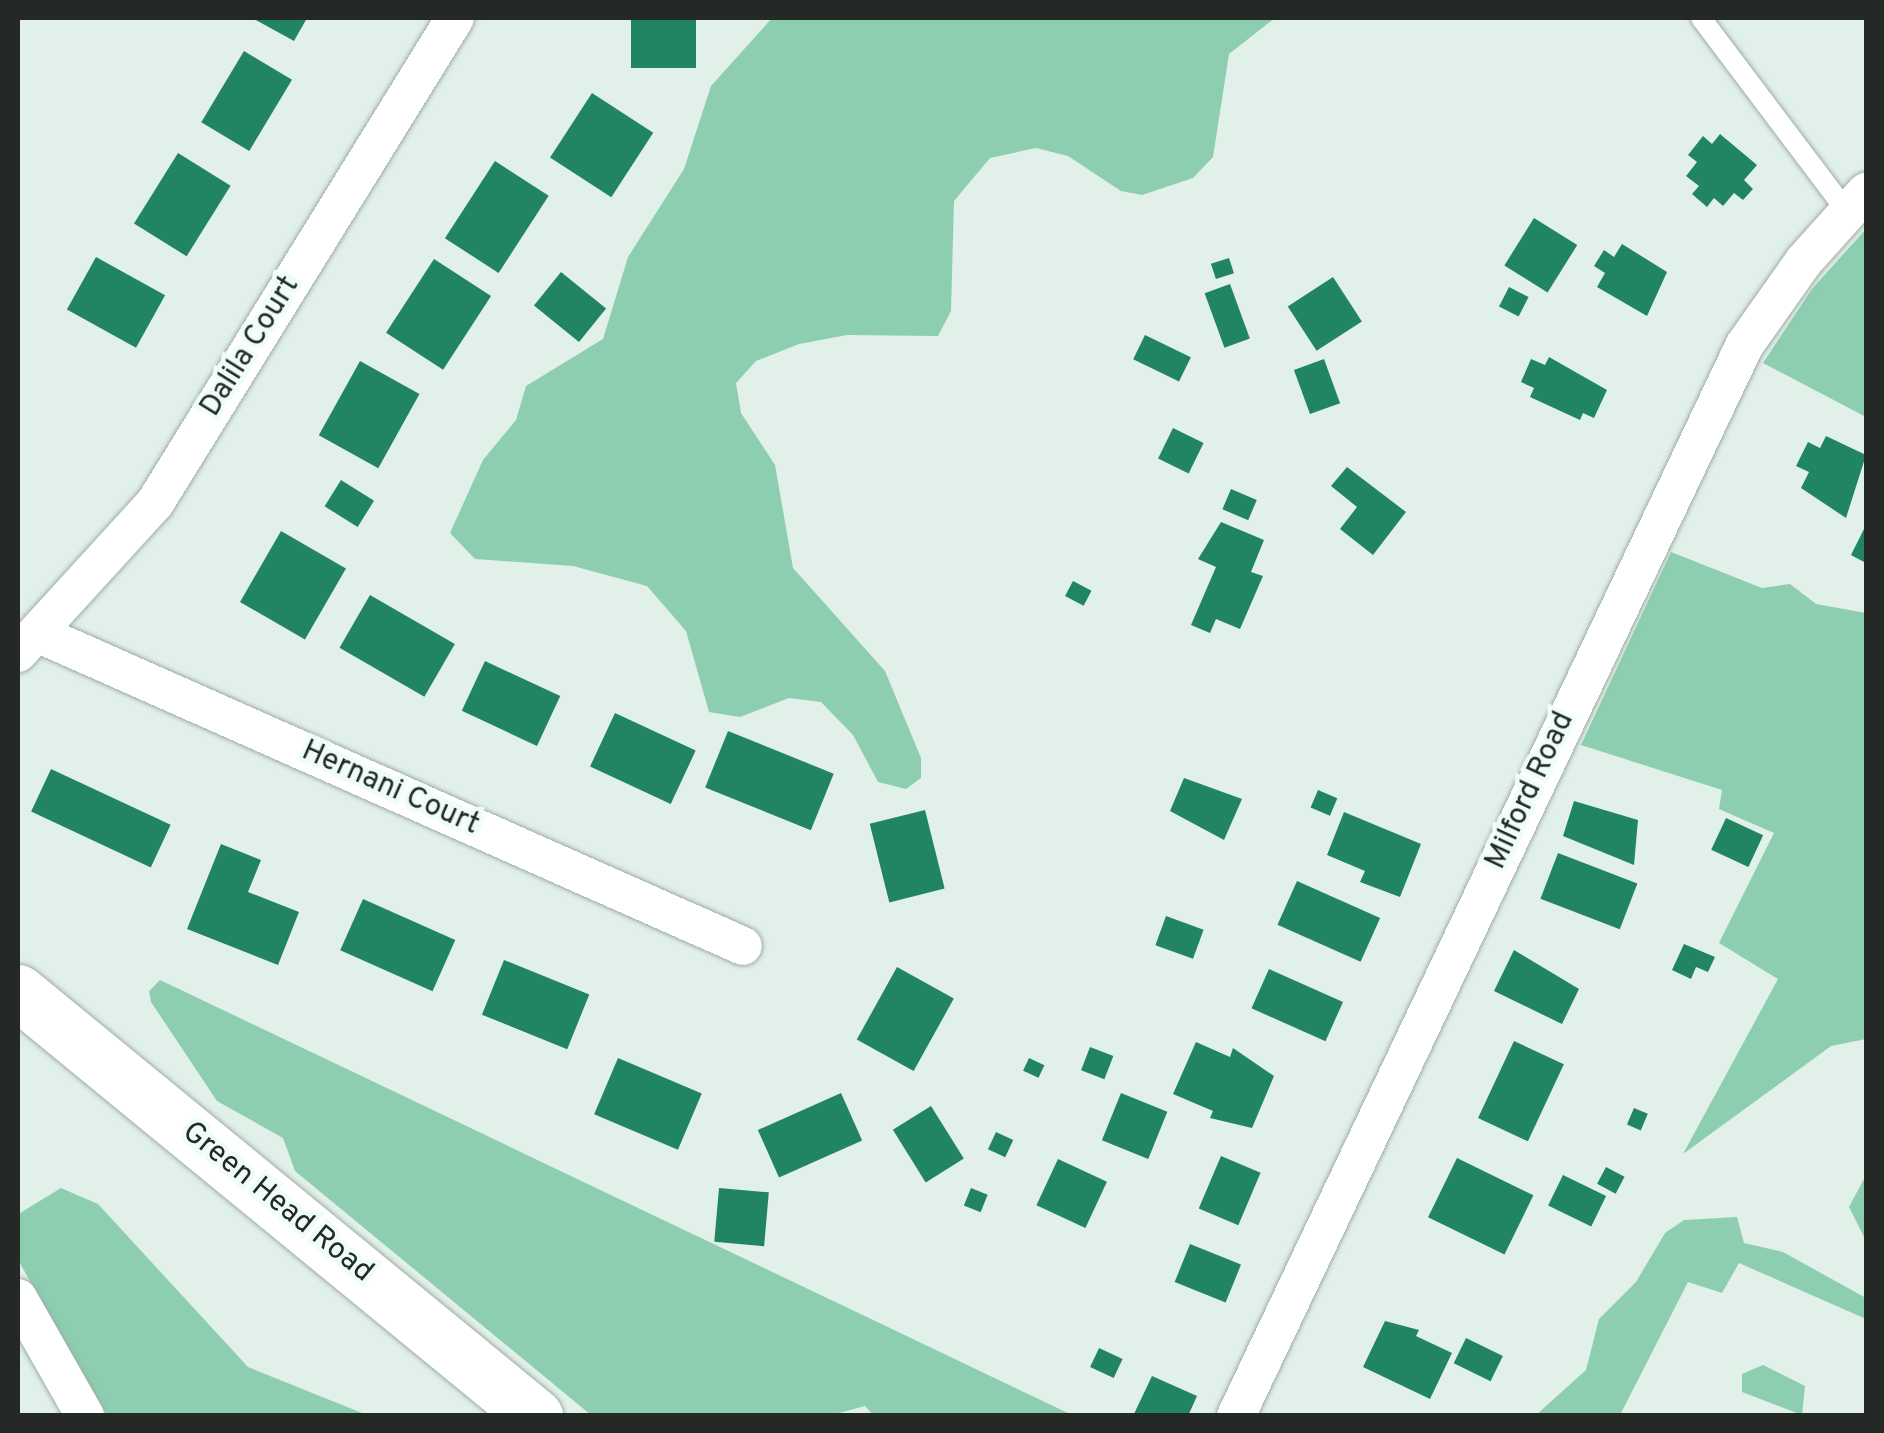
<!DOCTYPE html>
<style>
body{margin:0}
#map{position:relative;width:1884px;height:1433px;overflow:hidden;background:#e1f0e9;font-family:Overpass,sans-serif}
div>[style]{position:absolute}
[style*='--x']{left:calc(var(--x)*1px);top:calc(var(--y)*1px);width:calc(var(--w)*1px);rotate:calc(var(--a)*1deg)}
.green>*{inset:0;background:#8dceb0}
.building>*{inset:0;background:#228562;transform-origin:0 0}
.roads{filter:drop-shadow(0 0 2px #9eada6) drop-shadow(0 0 2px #9eada6)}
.lane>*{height:20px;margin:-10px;padding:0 10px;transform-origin:10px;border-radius:10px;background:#fff}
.street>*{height:38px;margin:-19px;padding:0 19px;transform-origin:19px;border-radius:19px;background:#fff}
.secondary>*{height:55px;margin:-27.5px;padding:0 27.5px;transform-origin:27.5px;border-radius:27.5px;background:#fff}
span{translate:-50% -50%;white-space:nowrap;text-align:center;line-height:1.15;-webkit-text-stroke:9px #eefef6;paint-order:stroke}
.street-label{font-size:30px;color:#242926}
.frame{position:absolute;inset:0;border:20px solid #242926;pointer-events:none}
</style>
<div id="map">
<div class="green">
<div style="clip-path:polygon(772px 18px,1275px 18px,1229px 54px,1213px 157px,1193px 178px,1142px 195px,1121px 191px,1068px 156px,1036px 148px,990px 158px,954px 201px,951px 311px,938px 336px,847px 335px,799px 344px,756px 361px,736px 383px,741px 413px,775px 465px,793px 568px,885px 671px,921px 758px,921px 778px,906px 789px,878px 782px,853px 735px,821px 702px,789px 698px,740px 717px,709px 712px,686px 631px,647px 586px,573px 566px,475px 559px,450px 533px,483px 460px,516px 420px,526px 386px,603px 339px,628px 257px,684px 169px,711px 86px)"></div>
<div style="clip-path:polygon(1866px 229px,1866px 417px,1763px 363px,1812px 289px)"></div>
<div style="clip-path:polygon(1671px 552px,1762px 588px,1790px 584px,1816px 604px,1866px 613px,1866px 1039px,1831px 1046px,1683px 1154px,1778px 979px,1719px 943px,1774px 833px,1719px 809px,1722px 790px,1581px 745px)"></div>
<div style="clip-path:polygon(160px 980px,892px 1329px,1072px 1415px,874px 1416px,865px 1406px,828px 1416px,591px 1415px,295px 1171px,283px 1138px,217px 1101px,151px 1002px,149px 991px)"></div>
<div style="clip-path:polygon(1866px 1128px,1866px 1241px,1849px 1207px,1865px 1177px)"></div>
<div style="clip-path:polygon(61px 1188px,98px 1204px,248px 1367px,367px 1415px,107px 1415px,18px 1260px,20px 1213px)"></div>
<div style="clip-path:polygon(1737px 1217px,1744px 1243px,1783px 1252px,1866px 1298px,1866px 1319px,1739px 1263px,1722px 1293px,1688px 1282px,1620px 1415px,1536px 1415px,1586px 1370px,1599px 1319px,1636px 1282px,1665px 1233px,1684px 1220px)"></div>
<div style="clip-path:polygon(1763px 1365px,1805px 1386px,1802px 1415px,1742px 1392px,1742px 1374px)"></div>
</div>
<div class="building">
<div style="clip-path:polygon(252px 18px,307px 18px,294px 41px)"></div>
<div style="left:631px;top:18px;width:65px;height:50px"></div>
<div style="left:244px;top:51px;width:56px;height:83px;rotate:31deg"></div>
<div style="left:592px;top:93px;width:73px;height:77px;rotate:33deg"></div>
<div style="clip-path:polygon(1720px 134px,1757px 165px,1744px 180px,1753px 189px,1743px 200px,1734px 193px,1723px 206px,1714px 198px,1707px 207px,1692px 194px,1699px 186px,1686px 176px,1697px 162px,1688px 155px,1703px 136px,1712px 144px)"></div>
<div style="left:178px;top:153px;width:62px;height:83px;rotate:32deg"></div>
<div style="left:495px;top:161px;width:64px;height:92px;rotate:33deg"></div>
<div style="left:1534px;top:218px;width:51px;height:56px;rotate:32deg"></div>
<div style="clip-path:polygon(1622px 244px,1667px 272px,1647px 316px,1597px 287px,1605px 273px,1594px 266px,1604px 250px,1614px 257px)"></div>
<div style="left:96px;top:257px;width:79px;height:60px;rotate:29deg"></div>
<div style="left:1229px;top:258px;width:16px;height:19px;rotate:72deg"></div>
<div style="left:434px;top:259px;width:68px;height:88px;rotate:33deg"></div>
<div style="left:561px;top:272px;width:58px;height:43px;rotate:39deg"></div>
<div style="left:1333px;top:277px;width:53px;height:54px;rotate:57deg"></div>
<div style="left:1230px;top:284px;width:58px;height:27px;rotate:70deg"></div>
<div style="left:1509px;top:287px;width:22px;height:22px;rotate:27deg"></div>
<div style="left:1145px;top:335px;width:51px;height:27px;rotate:26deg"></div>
<div style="clip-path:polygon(1549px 357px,1607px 390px,1594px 418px,1583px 413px,1580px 420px,1530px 397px,1534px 388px,1521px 382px,1531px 359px,1545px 365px)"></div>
<div style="left:1324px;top:359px;width:47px;height:32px;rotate:70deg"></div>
<div style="left:360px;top:361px;width:68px;height:85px;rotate:29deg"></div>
<div style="left:1173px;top:428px;width:34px;height:34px;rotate:26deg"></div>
<div style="clip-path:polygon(1826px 436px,1866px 455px,1846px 518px,1801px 488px,1809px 472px,1796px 466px,1808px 442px,1820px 448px)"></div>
<div style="clip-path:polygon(1347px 467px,1406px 512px,1373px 555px,1340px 529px,1357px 507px,1331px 486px)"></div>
<div style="left:341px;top:480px;width:39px;height:31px;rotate:32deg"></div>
<div style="left:1231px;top:489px;width:28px;height:22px;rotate:23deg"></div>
<div style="clip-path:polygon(1221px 522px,1264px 540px,1251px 572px,1263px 576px,1240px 629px,1216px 619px,1210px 633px,1191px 625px,1216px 567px,1198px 559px)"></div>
<div style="clip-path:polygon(1864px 529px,1866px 531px,1866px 563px,1851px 555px)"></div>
<div style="left:281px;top:531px;width:75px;height:82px;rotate:30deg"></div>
<div style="left:1073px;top:581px;width:21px;height:17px;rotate:28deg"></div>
<div style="left:370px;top:595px;width:98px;height:61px;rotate:30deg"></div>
<div style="left:485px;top:661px;width:83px;height:55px;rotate:25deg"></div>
<div style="left:615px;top:713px;width:89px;height:59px;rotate:25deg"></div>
<div style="left:728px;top:731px;width:114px;height:61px;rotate:22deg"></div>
<div style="left:51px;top:769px;width:132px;height:47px;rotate:25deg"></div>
<div style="clip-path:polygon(1184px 778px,1242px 799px,1224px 840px,1170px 811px)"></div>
<div style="left:1318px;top:790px;width:21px;height:19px;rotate:23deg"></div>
<div style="clip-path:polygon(1574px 801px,1638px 820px,1634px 865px,1563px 836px)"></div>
<div style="left:925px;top:810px;width:81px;height:57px;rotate:76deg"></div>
<div style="clip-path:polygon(1344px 812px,1421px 844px,1400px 897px,1360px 882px,1365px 871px,1327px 855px)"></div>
<div style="left:1726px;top:818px;width:41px;height:35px;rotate:25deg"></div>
<div style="clip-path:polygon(221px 844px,261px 860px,248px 892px,299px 912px,278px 965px,187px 929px)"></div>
<div style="left:1558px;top:853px;width:85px;height:49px;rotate:21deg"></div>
<div style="left:1297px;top:881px;width:91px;height:48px;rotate:24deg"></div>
<div style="left:363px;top:899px;width:101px;height:56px;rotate:24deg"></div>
<div style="left:1166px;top:916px;width:40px;height:31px;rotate:20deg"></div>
<div style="clip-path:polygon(1684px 944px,1715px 957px,1708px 972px,1696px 967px,1691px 979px,1672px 970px)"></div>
<div style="clip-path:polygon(1514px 950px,1579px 989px,1562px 1024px,1494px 991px)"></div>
<div style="left:504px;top:960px;width:92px;height:59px;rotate:22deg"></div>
<div style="left:897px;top:967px;width:65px;height:83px;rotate:29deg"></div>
<div style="left:1269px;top:969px;width:81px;height:43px;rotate:24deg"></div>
<div style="left:1514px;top:1041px;width:55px;height:85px;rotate:25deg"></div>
<div style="clip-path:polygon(1196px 1042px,1230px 1057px,1233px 1048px,1274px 1076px,1252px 1128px,1210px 1118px,1213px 1111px,1173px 1094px)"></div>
<div style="left:1090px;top:1047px;width:25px;height:25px;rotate:21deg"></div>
<div style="left:618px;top:1058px;width:91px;height:61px;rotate:23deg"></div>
<div style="left:1029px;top:1058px;width:17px;height:14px;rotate:25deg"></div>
<div style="left:841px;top:1093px;width:52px;height:91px;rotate:66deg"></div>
<div style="left:1121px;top:1093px;width:50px;height:51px;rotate:22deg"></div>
<div style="left:931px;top:1106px;width:62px;height:45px;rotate:58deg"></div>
<div style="left:1634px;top:1108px;width:15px;height:18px;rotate:23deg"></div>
<div style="left:996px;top:1132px;width:19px;height:19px;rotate:25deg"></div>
<div style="left:1221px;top:1156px;width:43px;height:57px;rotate:23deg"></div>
<div style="left:1457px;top:1158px;width:85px;height:66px;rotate:26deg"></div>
<div style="left:1058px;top:1159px;width:54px;height:51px;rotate:25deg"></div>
<div style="left:1606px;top:1167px;width:21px;height:19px;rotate:28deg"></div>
<div style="left:1563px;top:1175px;width:48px;height:34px;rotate:26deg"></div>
<div style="left:719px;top:1188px;width:50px;height:54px;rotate:5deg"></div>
<div style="left:971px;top:1188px;width:18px;height:19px;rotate:22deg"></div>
<div style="left:1190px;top:1244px;width:55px;height:41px;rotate:22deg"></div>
<div style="clip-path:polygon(1385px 1321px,1419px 1330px,1416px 1336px,1452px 1353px,1430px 1399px,1363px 1367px)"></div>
<div style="left:1466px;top:1338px;width:41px;height:28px;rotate:26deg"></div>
<div style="left:1099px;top:1348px;width:26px;height:21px;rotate:25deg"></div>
<div style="clip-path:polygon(1152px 1376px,1197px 1396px,1188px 1416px,1133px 1416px)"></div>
</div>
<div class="roads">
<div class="lane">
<div style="--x:1701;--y:18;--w:243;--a:53"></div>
</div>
<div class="street">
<div style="--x:37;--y:633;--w:772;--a:23.91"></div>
<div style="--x:18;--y:653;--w:203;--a:-47.6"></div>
<div style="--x:155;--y:503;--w:570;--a:-58.26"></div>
<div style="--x:18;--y:1298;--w:136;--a:60.4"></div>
<div style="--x:1236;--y:1416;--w:1184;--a:-64.6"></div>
<div style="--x:1744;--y:346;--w:104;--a:-54.8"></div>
<div style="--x:1804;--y:261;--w:93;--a:-48.1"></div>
</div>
<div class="secondary">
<div style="--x:18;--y:992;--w:669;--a:39.36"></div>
</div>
</div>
<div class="street-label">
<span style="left:251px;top:347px;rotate:-58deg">Dalila Court</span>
<span style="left:390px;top:789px;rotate:24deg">Hernani Court</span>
<span style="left:1531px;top:791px;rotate:-65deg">Milford Road</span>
<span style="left:277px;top:1203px;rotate:39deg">Green Head Road</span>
</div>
<div class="frame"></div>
</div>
